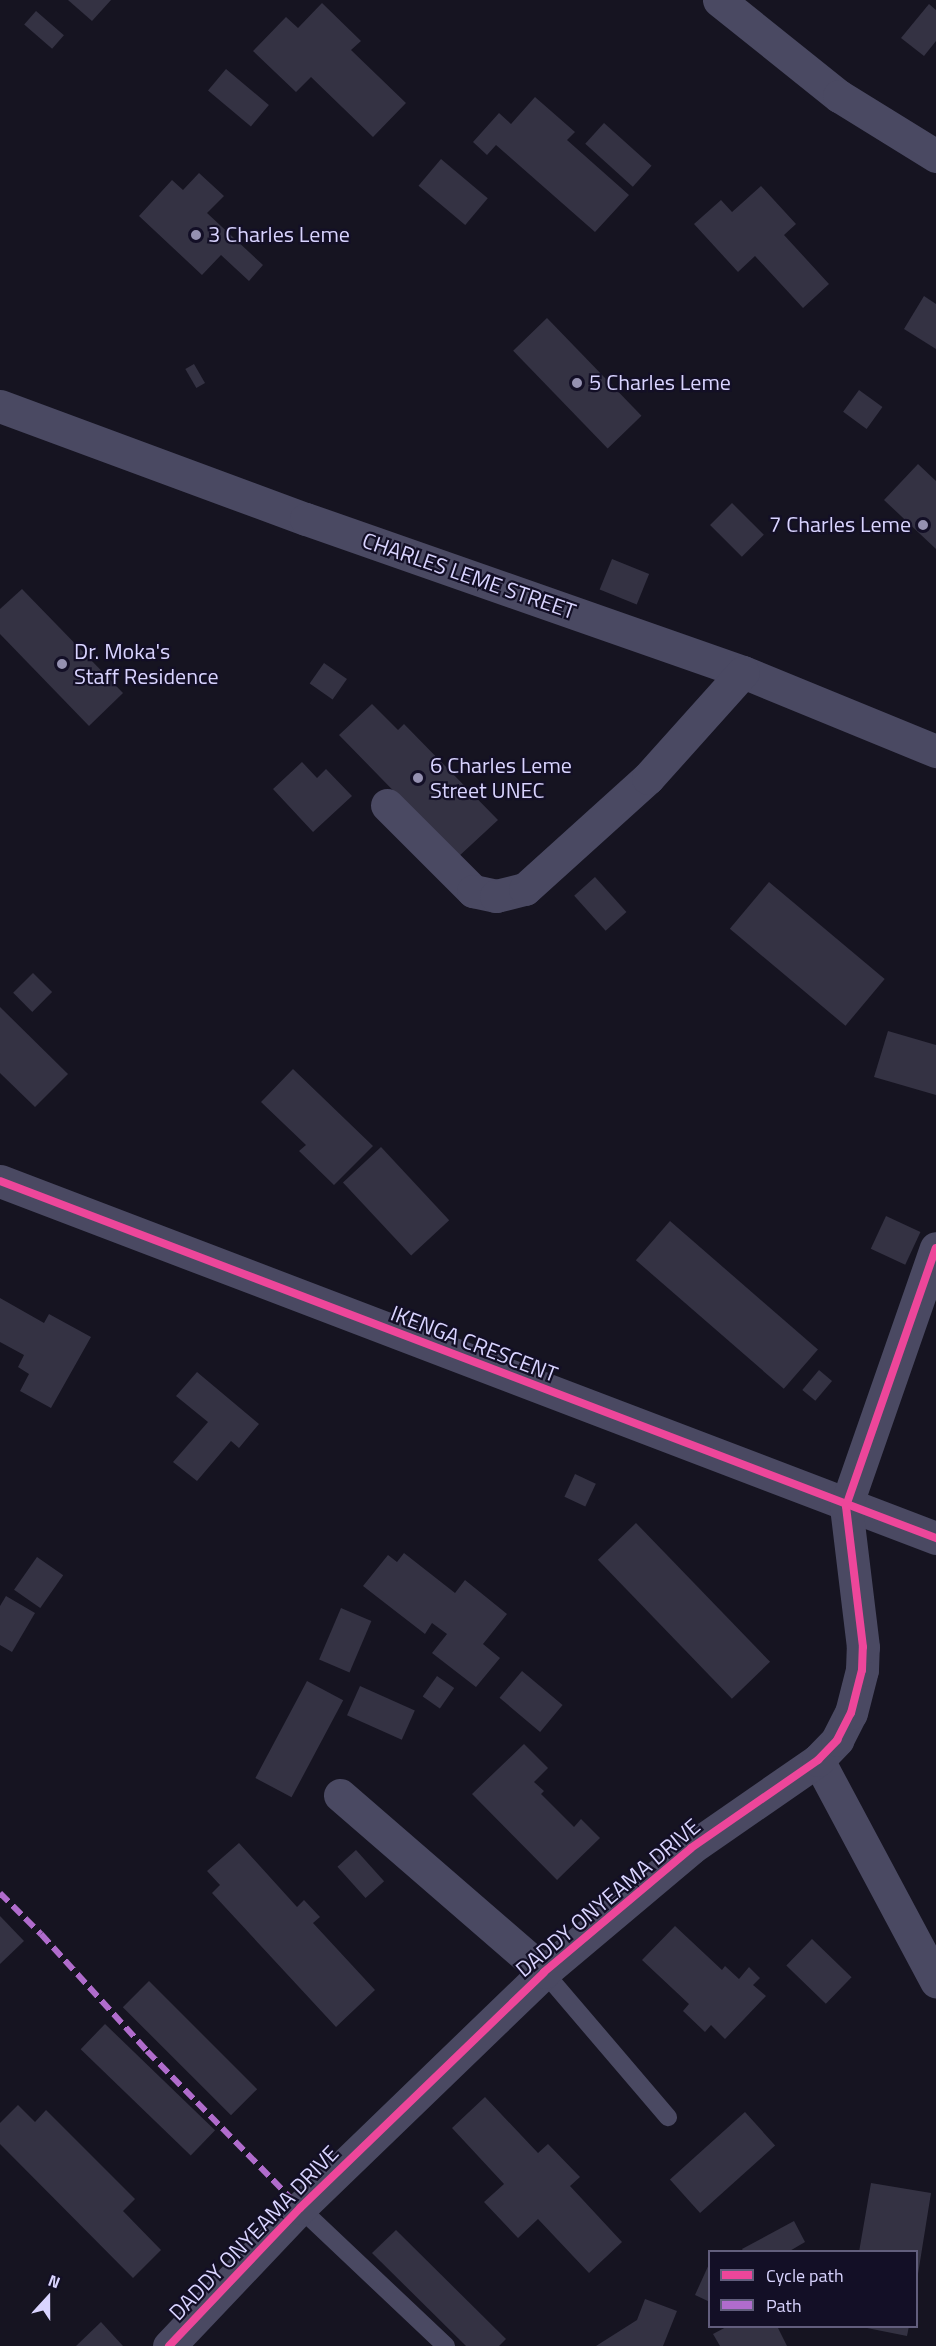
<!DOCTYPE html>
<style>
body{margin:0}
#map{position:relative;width:936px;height:2346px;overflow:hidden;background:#161421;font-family:"Titillium Web",sans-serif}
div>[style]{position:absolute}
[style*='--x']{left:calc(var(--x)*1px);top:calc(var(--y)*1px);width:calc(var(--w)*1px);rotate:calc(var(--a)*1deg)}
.building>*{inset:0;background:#343243;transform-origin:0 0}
.lane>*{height:18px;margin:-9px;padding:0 9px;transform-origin:9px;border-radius:9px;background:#4a4962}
.street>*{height:33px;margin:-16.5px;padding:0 16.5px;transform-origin:16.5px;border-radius:16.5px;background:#4a4962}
.quiet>*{height:6px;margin-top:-3px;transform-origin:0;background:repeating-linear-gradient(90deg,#b06ccc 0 12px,transparent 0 18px)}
.cycleway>*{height:8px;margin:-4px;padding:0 4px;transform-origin:4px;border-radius:4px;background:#ed469a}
.dots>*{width:16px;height:16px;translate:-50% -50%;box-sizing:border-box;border:3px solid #130f26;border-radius:50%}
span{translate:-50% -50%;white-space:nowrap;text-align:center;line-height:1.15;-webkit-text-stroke:4.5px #130f26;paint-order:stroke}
.poi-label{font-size:22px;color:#d9d4ff}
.left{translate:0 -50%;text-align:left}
.right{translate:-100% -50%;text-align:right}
.street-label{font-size:22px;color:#d9d4ff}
.legend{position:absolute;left:708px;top:2250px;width:210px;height:78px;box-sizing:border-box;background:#130f26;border:2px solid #625e7d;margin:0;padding:8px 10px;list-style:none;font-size:18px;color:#d9d4ff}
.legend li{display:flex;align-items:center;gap:12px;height:30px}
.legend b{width:30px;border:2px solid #625e7d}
.north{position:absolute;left:18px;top:2268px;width:60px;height:60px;-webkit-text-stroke:4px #130f26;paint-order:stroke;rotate:21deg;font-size:16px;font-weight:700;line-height:24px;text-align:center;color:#d9d4ff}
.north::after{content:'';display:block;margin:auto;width:21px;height:27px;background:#d9d4ff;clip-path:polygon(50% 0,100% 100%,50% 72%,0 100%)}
</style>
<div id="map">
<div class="building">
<div style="clip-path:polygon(68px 0,111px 0,92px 21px)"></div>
<div style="clip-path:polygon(322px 3px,361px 41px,351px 50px,406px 103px,373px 137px,311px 77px,296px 92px,253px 51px,286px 17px,298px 28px)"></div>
<div style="clip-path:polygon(929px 4px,936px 10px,936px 41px,924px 56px,901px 38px)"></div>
<div style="left:36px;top:11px;width:37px;height:18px;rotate:41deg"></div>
<div style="left:226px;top:69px;width:56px;height:28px;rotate:40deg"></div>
<div style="clip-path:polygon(535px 97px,575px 132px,567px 140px,629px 195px,595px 232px,496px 145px,487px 155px,473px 142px,499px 113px,511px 124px)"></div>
<div style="left:604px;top:123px;width:64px;height:28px;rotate:42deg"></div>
<div style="left:441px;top:159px;width:61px;height:35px;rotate:40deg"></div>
<div style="clip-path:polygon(199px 173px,224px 196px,207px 213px,263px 265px,249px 281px,221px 255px,202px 275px,139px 216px,172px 180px,183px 190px)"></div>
<div style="clip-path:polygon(761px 186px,796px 224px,784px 235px,829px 284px,803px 308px,755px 256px,738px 272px,694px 224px,721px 200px,732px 212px)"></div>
<div style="clip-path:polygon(924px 296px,936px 304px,936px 349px,904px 329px)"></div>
<div style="left:547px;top:318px;width:136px;height:47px;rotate:46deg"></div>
<div style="left:194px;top:364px;width:22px;height:10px;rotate:60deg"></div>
<div style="left:859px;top:390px;width:29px;height:27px;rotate:36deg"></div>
<div style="clip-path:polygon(918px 464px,936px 481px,936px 549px,884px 500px)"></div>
<div style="left:732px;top:503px;width:45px;height:31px;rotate:45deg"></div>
<div style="left:612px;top:559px;width:40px;height:33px;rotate:22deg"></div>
<div style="clip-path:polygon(22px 589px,123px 693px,89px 726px,0 634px,0 609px)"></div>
<div style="left:324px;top:663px;width:28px;height:25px;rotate:35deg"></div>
<div style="clip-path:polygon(372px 704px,398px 730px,404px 724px,498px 820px,458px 857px,339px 735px)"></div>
<div style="clip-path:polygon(302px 762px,317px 778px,326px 769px,352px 796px,313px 832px,273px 789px)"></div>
<div style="left:595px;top:877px;width:47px;height:28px;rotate:48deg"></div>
<div style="left:769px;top:882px;width:151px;height:61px;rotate:40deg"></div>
<div style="left:33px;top:973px;width:27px;height:28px;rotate:45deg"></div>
<div style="clip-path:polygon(0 1007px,68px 1074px,35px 1107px,0 1073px)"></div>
<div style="clip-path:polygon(888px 1031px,936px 1045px,936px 1095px,874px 1077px)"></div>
<div style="clip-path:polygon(293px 1069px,373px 1146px,334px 1185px,299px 1151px,306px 1145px,261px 1102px)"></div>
<div style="left:381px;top:1147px;width:100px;height:52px;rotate:47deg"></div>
<div style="left:886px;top:1216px;width:38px;height:36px;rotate:25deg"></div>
<div style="left:670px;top:1221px;width:196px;height:52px;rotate:41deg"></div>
<div style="clip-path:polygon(0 1298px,44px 1323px,49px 1314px,91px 1337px,51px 1408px,20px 1391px,29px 1374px,18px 1367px,24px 1355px,0 1342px)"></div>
<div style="left:819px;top:1370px;width:17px;height:26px;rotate:40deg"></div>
<div style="clip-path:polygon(197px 1372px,259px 1424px,239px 1448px,231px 1441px,197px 1481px,173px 1462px,208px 1422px,176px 1396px)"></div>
<div style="left:575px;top:1474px;width:23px;height:25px;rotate:25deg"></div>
<div style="left:636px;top:1523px;width:193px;height:53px;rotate:46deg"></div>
<div style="clip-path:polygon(404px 1553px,455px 1593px,465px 1580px,507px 1614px,483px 1644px,500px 1658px,476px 1687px,432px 1653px,447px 1634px,432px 1623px,425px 1634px,363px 1586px,388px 1555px,397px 1562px)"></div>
<div style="left:37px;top:1557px;width:32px;height:40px;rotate:35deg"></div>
<div style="clip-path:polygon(6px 1596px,35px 1613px,12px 1652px,0 1645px,0 1606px)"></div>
<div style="left:341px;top:1608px;width:33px;height:56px;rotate:23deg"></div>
<div style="left:522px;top:1671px;width:53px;height:35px;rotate:40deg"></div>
<div style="left:437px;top:1676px;width:21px;height:25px;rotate:35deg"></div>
<div style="left:307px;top:1681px;width:41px;height:110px;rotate:28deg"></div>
<div style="left:360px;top:1686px;width:60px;height:32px;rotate:24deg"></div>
<div style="clip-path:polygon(524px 1744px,548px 1768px,534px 1782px,544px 1791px,541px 1794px,574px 1827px,581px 1819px,600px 1838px,557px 1880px,472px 1794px)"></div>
<div style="clip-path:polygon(239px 1843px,297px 1907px,304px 1900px,320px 1917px,313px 1923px,375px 1990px,336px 2027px,212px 1893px,220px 1885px,207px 1871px)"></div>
<div style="left:356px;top:1850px;width:42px;height:25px;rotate:48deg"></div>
<div style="clip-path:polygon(0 1916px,24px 1941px,0 1964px)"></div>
<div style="clip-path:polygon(675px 1926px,722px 1970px,725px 1966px,739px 1979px,749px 1967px,760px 1978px,753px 1985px,766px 1996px,725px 2039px,711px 2025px,705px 2032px,683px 2011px,689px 2004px,642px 1960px)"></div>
<div style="left:812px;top:1939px;width:55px;height:37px;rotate:44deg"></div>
<div style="left:149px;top:1981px;width:153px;height:37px;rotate:45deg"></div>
<div style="left:105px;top:2024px;width:153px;height:35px;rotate:44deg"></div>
<div style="clip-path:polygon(485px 2097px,538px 2153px,548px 2144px,580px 2177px,570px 2186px,622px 2242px,589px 2273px,538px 2219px,518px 2238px,484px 2202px,504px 2184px,452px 2128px)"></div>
<div style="clip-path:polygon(18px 2105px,35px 2122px,46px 2110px,135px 2199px,123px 2211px,161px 2250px,133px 2278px,0 2144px,0 2123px)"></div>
<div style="left:745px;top:2112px;width:45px;height:101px;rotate:48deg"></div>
<div style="clip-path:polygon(871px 2183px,931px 2193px,918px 2274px,916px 2252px,859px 2252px)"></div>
<div style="clip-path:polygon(794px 2221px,805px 2242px,788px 2252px,744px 2252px,742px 2249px)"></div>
<div style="clip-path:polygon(396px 2230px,506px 2339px,499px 2346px,466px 2346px,372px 2253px)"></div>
<div style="clip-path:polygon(710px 2262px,710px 2302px,695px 2295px)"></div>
<div style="clip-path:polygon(645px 2299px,677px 2311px,663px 2346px,596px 2346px,637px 2320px)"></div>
<div style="clip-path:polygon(101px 2322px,123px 2346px,76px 2346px)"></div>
<div style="clip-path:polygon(728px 2326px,777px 2326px,787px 2346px,720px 2346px,713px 2334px)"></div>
<div style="clip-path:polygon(857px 2326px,909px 2326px,907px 2336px)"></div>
</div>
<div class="lane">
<div style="--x:544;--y:1972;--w:191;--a:49.5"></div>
<div style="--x:300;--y:2208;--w:201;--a:43.4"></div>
</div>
<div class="street">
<div style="--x:719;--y:0;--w:154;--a:38.7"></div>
<div style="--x:839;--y:96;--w:114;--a:31.7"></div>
<div style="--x:0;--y:406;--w:326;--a:20.3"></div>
<div style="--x:306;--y:519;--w:463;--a:19.3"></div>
<div style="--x:743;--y:672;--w:209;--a:22.3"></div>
<div style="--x:387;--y:805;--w:122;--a:45"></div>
<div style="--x:473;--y:891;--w:24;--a:12"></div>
<div style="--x:496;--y:896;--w:30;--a:-14"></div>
<div style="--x:525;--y:889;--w:166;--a:-42.1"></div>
<div style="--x:648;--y:778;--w:142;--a:-48.1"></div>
<div style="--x:0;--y:1181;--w:1002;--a:20.88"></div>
<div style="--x:818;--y:1760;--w:251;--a:61.9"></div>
<div style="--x:340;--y:1795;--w:270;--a:40.9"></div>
<div style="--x:169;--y:2346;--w:190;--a:-46.5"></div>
<div style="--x:300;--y:2208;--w:339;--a:-44"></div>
<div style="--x:544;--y:1972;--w:192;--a:-40.1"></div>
<div style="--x:691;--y:1848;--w:155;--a:-34.7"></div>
<div style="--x:818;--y:1760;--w:28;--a:-46"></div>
<div style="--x:837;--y:1740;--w:30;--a:-63"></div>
<div style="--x:851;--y:1713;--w:44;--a:-75.7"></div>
<div style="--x:862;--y:1670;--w:23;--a:-88"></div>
<div style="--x:863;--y:1647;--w:142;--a:-96.9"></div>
<div style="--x:846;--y:1506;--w:273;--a:-70.8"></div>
</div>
<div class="quiet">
<div style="--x:0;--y:1893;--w:58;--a:45"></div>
<div style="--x:41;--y:1934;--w:158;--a:47.8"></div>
<div style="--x:147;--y:2051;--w:219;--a:45.7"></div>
</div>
<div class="cycleway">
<div style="--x:0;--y:1181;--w:1002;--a:20.88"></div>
<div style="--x:169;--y:2346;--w:190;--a:-46.5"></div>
<div style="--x:300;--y:2208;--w:339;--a:-44"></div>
<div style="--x:544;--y:1972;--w:192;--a:-40.1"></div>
<div style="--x:691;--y:1848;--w:155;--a:-34.7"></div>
<div style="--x:818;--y:1760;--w:28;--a:-46"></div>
<div style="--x:837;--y:1740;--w:30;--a:-63"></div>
<div style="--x:851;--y:1713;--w:44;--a:-75.7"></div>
<div style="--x:862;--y:1670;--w:23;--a:-88"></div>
<div style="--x:863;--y:1647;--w:142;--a:-96.9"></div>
<div style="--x:846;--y:1506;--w:273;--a:-70.8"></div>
</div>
<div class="dots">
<div style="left:196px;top:235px;background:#9591b1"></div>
<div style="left:577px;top:383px;background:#9591b1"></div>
<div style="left:923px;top:525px;background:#9591b1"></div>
<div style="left:62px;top:664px;background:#9591b1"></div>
<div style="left:418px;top:778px;background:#9591b1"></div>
</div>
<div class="poi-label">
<span class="left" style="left:208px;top:235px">3 Charles Leme</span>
<span class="left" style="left:589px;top:383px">5 Charles Leme</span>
<span class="right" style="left:911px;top:525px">7 Charles Leme</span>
<span class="left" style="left:74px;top:664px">Dr. Moka's<br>Staff Residence</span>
<span class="left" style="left:430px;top:778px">6 Charles Leme<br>Street UNEC</span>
</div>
<div class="street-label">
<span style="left:469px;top:576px;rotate:19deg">CHARLES LEME STREET</span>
<span style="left:474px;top:1344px;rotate:21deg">IKENGA CRESCENT</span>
<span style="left:608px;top:1898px;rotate:-40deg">DADDY ONYEAMA DRIVE</span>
<span style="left:254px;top:2233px;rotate:-46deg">DADDY ONYEAMA DRIVE</span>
</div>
<ul class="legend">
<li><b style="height:8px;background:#ed469a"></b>Cycle path</li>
<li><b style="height:8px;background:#b06ccc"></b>Path</li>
</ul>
<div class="north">N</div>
</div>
